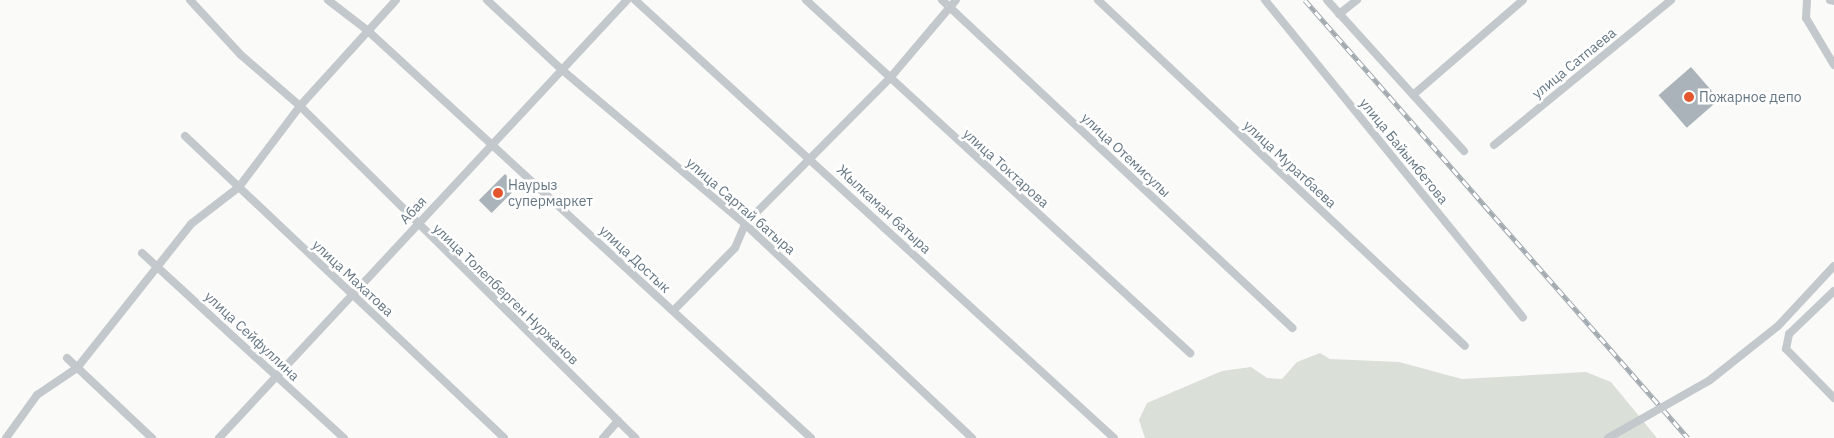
<!DOCTYPE html>
<meta charset="utf-8">
<style>
body{margin:0}
#map{position:relative;width:1834px;height:438px;overflow:hidden;background:#fafaf8;font-family:"IBM Plex Sans",sans-serif}
div>[style]{position:absolute}
[style*='--x']{left:calc(var(--x)*1px);top:calc(var(--y)*1px);width:calc(var(--w)*1px);rotate:calc(var(--a)*1deg)}
.green>*{inset:0;background:#dadfd7}
.building>*{inset:0;background:#aab3b9;transform-origin:0 0}
.minor>*{height:8px;margin:-4px;padding:0 4px;transform-origin:4px;border-radius:4px;background:#c3c8cc}
.rail>*{height:4.5px;margin-top:-2.25px;transform-origin:0;background:repeating-linear-gradient(90deg,#fff 0 8px,#a2aab0 0 16px);box-sizing:border-box;border-block:1px solid #a2aab0}
.minor-bridge>*{height:8px;margin:-4px;padding:0 4px;transform-origin:4px;border-radius:4px;background:#c3c8cc}
.dots>*{width:14px;height:14px;translate:-50% -50%;box-sizing:border-box;border:2px solid #fff;border-radius:50%}
span{translate:-50% -50%;white-space:nowrap;text-align:center;line-height:1.15;-webkit-text-stroke:5px #fff;paint-order:stroke}
.street-label{font-size:14px;color:#657683}
.poi-label{font-size:14px;color:#657683}
.left{translate:0 -50%;text-align:left}
</style>
<div id="map">
<div class="green">
<div style="clip-path:polygon(1320px 353px,1330px 359px,1399px 362px,1462px 379px,1586px 372px,1611px 382px,1657px 438px,1145px 438px,1139px 420px,1147px 403px,1222px 371px,1251px 367px,1267px 378px,1282px 379px,1297px 362px)"></div>
</div>
<div class="building">
<div style="left:1691px;top:67px;width:43px;height:43px;rotate:49deg"></div>
<div style="left:505px;top:174px;width:18px;height:37px;rotate:45deg"></div>
</div>
<div class="minor">
<div style="--x:190;--y:0;--w:75;--a:47.2"></div>
<div style="--x:241;--y:55;--w:78;--a:40.8"></div>
<div style="--x:300;--y:106;--w:472;--a:44.7"></div>
<div style="--x:328;--y:0;--w:49;--a:37.6"></div>
<div style="--x:367;--y:30;--w:603;--a:42.58"></div>
<div style="--x:487;--y:0;--w:101;--a:43"></div>
<div style="--x:561;--y:69;--w:241;--a:40.1"></div>
<div style="--x:745;--y:224;--w:312;--a:43.3"></div>
<div style="--x:635;--y:0;--w:649;--a:42.44"></div>
<div style="--x:806;--y:0;--w:522;--a:42.59"></div>
<div style="--x:942;--y:0;--w:480;--a:43.1"></div>
<div style="--x:1098;--y:0;--w:504;--a:43.31"></div>
<div style="--x:1265;--y:0;--w:409;--a:50.9"></div>
<div style="--x:1327;--y:0;--w:204;--a:47.8"></div>
<div style="--x:1807;--y:0;--w:18;--a:93"></div>
<div style="--x:1806;--y:18;--w:55;--a:59.2"></div>
<div style="--x:1830;--y:0;--w:4;--a:14"></div>
<div style="--x:1339;--y:14;--w:23;--a:-38"></div>
<div style="--x:1413;--y:95;--w:145;--a:-40.8"></div>
<div style="--x:185;--y:136;--w:439;--a:43.4"></div>
<div style="--x:1494;--y:145;--w:229;--a:-39.3"></div>
<div style="--x:142;--y:253;--w:274;--a:42.5"></div>
<div style="--x:1834;--y:291;--w:62;--a:136.3"></div>
<div style="--x:1789;--y:334;--w:15;--a:101"></div>
<div style="--x:1786;--y:349;--w:69;--a:45.6"></div>
<div style="--x:673;--y:311;--w:88;--a:-45.5"></div>
<div style="--x:735;--y:248;--w:26;--a:-67"></div>
<div style="--x:745;--y:224;--w:206;--a:-45.2"></div>
<div style="--x:890;--y:78;--w:102;--a:-49.8"></div>
<div style="--x:67;--y:358;--w:117;--a:43.3"></div>
<div style="--x:1710;--y:380;--w:87;--a:-38.5"></div>
<div style="--x:1778;--y:326;--w:82;--a:-47"></div>
<div style="--x:6;--y:438;--w:53;--a:-54.2"></div>
<div style="--x:37;--y:395;--w:48;--a:-34"></div>
<div style="--x:77;--y:368;--w:184;--a:-51.6"></div>
<div style="--x:191;--y:224;--w:61;--a:-37.6"></div>
<div style="--x:239;--y:187;--w:101;--a:-53"></div>
<div style="--x:300;--y:106;--w:143;--a:-47.8"></div>
<div style="--x:219;--y:438;--w:599;--a:-47.03"></div>
<div style="--x:603;--y:438;--w:23;--a:-49"></div>
</div>
<div class="rail">
<div style="--x:1305;--y:0;--w:582;--a:48.83"></div>
</div>
<div class="minor-bridge">
<div style="--x:1608;--y:438;--w:117;--a:-29.6"></div>
</div>
<div class="dots">
<div style="left:1689px;top:97px;background:#e4572e"></div>
<div style="left:498px;top:193px;background:#e4572e"></div>
</div>
<div class="street-label">
<span style="left:1574px;top:63px;rotate:-39deg">улица Сатпаева</span>
<span style="left:1404px;top:151px;rotate:51deg">улица Байымбетова</span>
<span style="left:1126px;top:155px;rotate:43deg">улица Отемисулы</span>
<span style="left:1290px;top:164px;rotate:43deg">улица Муратбаева</span>
<span style="left:1006px;top:168px;rotate:42deg">улица Токтарова</span>
<span style="left:741px;top:206px;rotate:41deg">улица Сартай батыра</span>
<span style="left:884px;top:209px;rotate:43deg">Жылкаман батыра</span>
<span style="left:413px;top:210px;rotate:-47deg">Абая</span>
<span style="left:635px;top:259px;rotate:43deg">улица Достык</span>
<span style="left:353px;top:278px;rotate:43deg">улица Махатова</span>
<span style="left:506px;top:294px;rotate:44deg">улица Толепберген Нуржанов</span>
<span style="left:252px;top:336px;rotate:43deg">улица Сейфуллина</span>
</div>
<div class="poi-label">
<span class="left" style="left:1699px;top:97px">Пожарное депо</span>
<span class="left" style="left:508px;top:193px">Наурыз<br>супермаркет</span>
</div>
</div>
